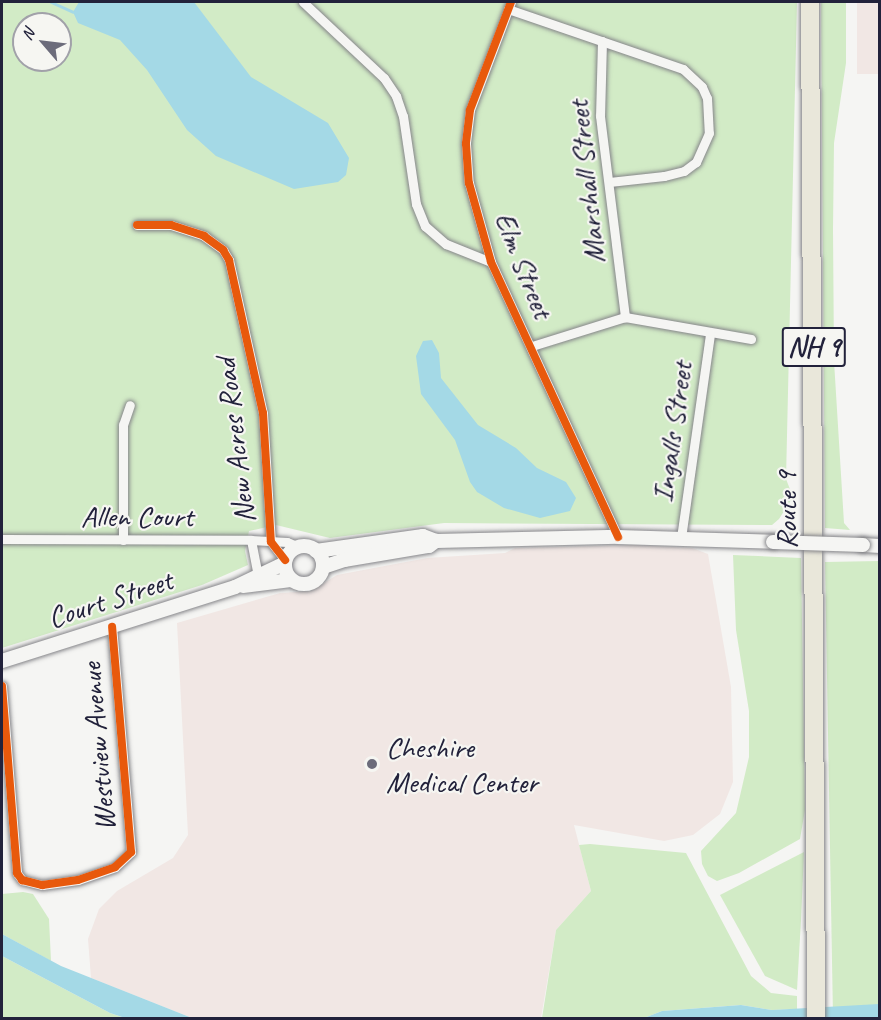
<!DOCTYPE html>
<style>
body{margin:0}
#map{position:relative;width:881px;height:1020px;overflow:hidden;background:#f5f5f3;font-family:Caveat,sans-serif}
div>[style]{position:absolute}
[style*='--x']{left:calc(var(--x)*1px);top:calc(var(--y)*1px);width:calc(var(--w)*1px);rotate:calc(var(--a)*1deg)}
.built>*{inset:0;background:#f1e7e4;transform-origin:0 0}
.green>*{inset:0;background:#d2ebc6}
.water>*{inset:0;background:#a4d9e6}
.stream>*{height:3px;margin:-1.5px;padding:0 1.5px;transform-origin:1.5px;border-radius:1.5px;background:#a4d9e6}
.roads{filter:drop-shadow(0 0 2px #858589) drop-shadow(0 0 2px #858589)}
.street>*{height:9px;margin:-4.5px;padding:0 4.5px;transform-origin:4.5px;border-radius:4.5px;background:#f5f5f3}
.secondary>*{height:14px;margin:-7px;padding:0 7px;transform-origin:7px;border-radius:7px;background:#f5f5f3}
.secondary>.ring{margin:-7px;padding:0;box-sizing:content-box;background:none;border:14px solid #f5f5f3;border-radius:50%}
.highway>*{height:18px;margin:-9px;padding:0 9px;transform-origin:9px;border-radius:9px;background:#e9e7da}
.bridges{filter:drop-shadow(0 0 2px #858589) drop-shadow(0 0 2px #858589)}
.secondary-bridge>*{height:14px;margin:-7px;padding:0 7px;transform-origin:7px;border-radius:7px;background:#f5f5f3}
.cycleway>*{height:8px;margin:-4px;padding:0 4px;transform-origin:4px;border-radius:4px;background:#e8590c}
.dots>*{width:16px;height:16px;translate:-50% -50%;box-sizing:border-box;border:3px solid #f6f6f2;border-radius:50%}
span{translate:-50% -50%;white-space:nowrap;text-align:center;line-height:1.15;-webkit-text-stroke:4.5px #f6f6f2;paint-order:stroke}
.shield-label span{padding:2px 4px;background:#f6f6f2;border:2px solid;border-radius:4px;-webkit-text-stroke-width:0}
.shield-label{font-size:28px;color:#22223b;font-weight:700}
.street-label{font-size:30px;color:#22223b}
.poi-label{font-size:30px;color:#22223b}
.left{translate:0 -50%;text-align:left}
.frame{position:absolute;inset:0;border:3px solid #22223b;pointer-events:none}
.north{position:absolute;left:12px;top:12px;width:60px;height:60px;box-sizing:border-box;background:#f6f6f2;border:2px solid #a1a1a9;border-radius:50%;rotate:298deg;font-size:16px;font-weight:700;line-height:24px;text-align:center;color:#22223b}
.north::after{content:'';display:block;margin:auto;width:21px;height:27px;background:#6c6c7b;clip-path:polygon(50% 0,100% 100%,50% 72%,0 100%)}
</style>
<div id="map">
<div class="built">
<div style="left:857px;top:2px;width:22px;height:72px"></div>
<div style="clip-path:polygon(633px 545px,692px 548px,708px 554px,731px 687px,733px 782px,720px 814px,693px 835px,664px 841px,574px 825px,591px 891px,556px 930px,541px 1018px,192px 1018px,91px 978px,88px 939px,99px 909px,117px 891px,173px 858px,188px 835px,177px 623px,280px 593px,311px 591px,337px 575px,427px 558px,505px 553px,515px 548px)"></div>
</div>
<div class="green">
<div style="clip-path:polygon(evenodd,2px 2px,797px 2px,786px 479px,793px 497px,779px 519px,772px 525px,444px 523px,330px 538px,276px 525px,249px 531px,245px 551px,248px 565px,202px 585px,2px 648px,2px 2px,24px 24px,60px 24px,60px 60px,24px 60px,24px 24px)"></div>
<div style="clip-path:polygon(821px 2px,846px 2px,846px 63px,834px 143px,833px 229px,834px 361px,844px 523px,850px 530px,825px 528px)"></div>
<div style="clip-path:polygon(733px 555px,801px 558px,805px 810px,800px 839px,739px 873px,717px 881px,708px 876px,702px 864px,701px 851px,736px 813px,749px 757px,749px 711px,736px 630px)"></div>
<div style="clip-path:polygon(879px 561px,879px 1018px,833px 1018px,825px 562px)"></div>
<div style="clip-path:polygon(590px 844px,686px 853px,751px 976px,771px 993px,797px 996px,797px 1009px,772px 1010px,741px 1005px,662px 1011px,644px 1018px,542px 1018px,556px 930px,591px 891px,579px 845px)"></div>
<div style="clip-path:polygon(804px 852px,801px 920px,797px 990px,765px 976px,720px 895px)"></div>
<div style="clip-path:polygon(23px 892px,33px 894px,49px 919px,51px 961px,2px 934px,2px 894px)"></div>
<div style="clip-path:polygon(2px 956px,110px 1013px,125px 1018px,2px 1018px)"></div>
</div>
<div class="water">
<div style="clip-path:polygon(79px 2px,194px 2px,251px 77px,328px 123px,349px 158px,346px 175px,338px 182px,294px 189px,216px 156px,187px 130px,147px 70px,120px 40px,78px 23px,73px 12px)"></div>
<div style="clip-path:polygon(432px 340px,439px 353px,441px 378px,478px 425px,516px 448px,537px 468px,566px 482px,576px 498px,570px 511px,540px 518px,504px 508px,477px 492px,470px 482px,455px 440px,421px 394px,416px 356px,423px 341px)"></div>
<div style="clip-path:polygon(2px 934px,61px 966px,192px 1018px,125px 1018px,110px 1013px,2px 956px)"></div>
<div style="clip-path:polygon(879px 1004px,879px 1018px,644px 1018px,662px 1011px,741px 1005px,772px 1010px)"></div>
</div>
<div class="stream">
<div style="--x:51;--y:2;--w:24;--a:24"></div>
</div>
<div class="roads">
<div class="street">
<div style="--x:303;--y:2;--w:111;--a:43.2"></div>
<div style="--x:384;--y:78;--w:22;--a:56"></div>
<div style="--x:396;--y:96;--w:21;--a:71"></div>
<div style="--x:403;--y:116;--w:89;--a:81.6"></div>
<div style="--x:416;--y:204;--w:24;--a:68"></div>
<div style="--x:425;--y:226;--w:28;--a:41"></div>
<div style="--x:446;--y:244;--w:48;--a:21.8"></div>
<div style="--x:511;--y:2;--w:116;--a:110.8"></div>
<div style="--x:470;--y:110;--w:34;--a:97"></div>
<div style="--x:466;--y:144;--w:39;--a:86"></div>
<div style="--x:469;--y:183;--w:82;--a:74.4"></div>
<div style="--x:491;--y:262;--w:303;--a:65.2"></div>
<div style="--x:508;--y:9;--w:185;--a:18.9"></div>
<div style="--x:683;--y:69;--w:26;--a:43"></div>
<div style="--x:702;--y:87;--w:12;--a:66"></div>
<div style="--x:707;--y:98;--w:35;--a:87"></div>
<div style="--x:709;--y:133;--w:32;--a:114"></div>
<div style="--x:696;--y:162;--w:15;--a:143"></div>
<div style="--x:684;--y:171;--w:21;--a:166"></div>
<div style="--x:664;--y:176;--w:55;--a:173.8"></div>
<div style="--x:602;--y:41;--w:75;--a:91.5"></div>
<div style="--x:600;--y:116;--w:203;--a:82.9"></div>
<div style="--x:137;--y:225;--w:34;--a:0"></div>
<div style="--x:171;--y:225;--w:35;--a:18"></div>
<div style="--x:204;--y:236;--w:24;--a:36"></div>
<div style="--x:223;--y:250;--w:12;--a:59"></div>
<div style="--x:229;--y:260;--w:157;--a:77.5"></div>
<div style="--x:263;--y:413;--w:129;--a:86.5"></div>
<div style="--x:271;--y:542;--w:23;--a:52"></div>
<div style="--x:532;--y:346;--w:97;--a:-17.3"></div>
<div style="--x:625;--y:317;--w:128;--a:9.9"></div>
<div style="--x:681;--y:538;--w:207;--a:-81.9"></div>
<div style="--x:2;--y:539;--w:249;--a:0.2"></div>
<div style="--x:251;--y:540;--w:36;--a:3"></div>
<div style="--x:287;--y:542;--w:13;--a:23"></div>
<div style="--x:123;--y:540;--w:115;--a:-90"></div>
<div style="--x:123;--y:425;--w:21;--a:-71"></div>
<div style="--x:251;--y:540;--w:37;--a:79"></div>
<div style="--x:2;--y:686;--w:188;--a:85.4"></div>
<div style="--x:17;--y:873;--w:9;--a:54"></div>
<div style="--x:22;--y:880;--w:21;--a:14"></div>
<div style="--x:42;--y:885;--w:36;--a:-8"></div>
<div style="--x:78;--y:880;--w:39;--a:-19"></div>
<div style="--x:115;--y:867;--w:22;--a:-43"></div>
<div style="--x:131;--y:852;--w:226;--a:-94.8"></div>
</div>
<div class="secondary">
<div style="--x:863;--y:545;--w:17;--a:3"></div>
<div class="ring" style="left:285px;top:546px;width:24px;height:24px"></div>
<div style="--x:316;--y:551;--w:108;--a:-8"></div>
<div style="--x:423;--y:536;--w:14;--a:21"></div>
<div style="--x:436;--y:541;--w:182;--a:-1.3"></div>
<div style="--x:618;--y:537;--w:155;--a:1.8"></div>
<div style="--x:323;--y:567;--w:22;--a:-18"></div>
<div style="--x:344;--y:560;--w:86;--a:-9.4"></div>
<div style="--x:429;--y:546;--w:9;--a:-36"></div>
<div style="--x:243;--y:586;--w:48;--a:-7.1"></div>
<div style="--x:2;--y:661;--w:244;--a:-17.6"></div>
<div style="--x:235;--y:587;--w:55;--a:-25.6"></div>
</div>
<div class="highway">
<div style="--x:810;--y:2;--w:1016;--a:89.66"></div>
</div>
</div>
<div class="bridges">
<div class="secondary-bridge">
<div style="--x:773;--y:542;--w:90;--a:1.9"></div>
</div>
</div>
<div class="cycleway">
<div style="--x:511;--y:2;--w:116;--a:110.8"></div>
<div style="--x:470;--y:110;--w:34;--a:97"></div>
<div style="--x:466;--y:144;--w:39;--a:86"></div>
<div style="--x:469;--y:183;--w:82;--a:74.4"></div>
<div style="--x:491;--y:262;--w:303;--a:65.2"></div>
<div style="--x:137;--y:225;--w:34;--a:0"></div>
<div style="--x:171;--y:225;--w:35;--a:18"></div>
<div style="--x:204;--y:236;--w:24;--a:36"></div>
<div style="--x:223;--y:250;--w:12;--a:59"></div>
<div style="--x:229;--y:260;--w:157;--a:77.5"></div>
<div style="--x:263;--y:413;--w:129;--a:86.5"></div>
<div style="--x:271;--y:542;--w:23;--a:52"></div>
<div style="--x:2;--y:686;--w:188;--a:85.4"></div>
<div style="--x:17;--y:873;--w:9;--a:54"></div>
<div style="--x:22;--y:880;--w:21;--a:14"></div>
<div style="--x:42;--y:885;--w:36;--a:-8"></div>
<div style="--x:78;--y:880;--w:39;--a:-19"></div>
<div style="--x:115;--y:867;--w:22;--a:-43"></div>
<div style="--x:131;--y:852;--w:226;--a:-94.8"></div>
</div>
<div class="dots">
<div style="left:372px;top:764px;background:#6c6c7b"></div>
</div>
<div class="shield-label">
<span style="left:814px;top:347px">NH 9</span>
</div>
<div class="street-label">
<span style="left:586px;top:182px;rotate:-96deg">Marshall Street</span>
<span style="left:524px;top:265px;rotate:68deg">Elm Street</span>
<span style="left:672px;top:432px;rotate:-82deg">Ingalls Street</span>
<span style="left:235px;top:441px;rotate:-97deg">New Acres Road</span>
<span style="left:786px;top:510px;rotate:-90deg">Route 9</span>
<span style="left:137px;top:516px">Allen Court</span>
<span style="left:110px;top:599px;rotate:-18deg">Court Street</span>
<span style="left:98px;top:747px;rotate:-95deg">Westview Avenue</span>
</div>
<div class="poi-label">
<span class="left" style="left:386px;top:764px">Cheshire<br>Medical Center</span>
</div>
<div class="frame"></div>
<div class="north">N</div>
</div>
